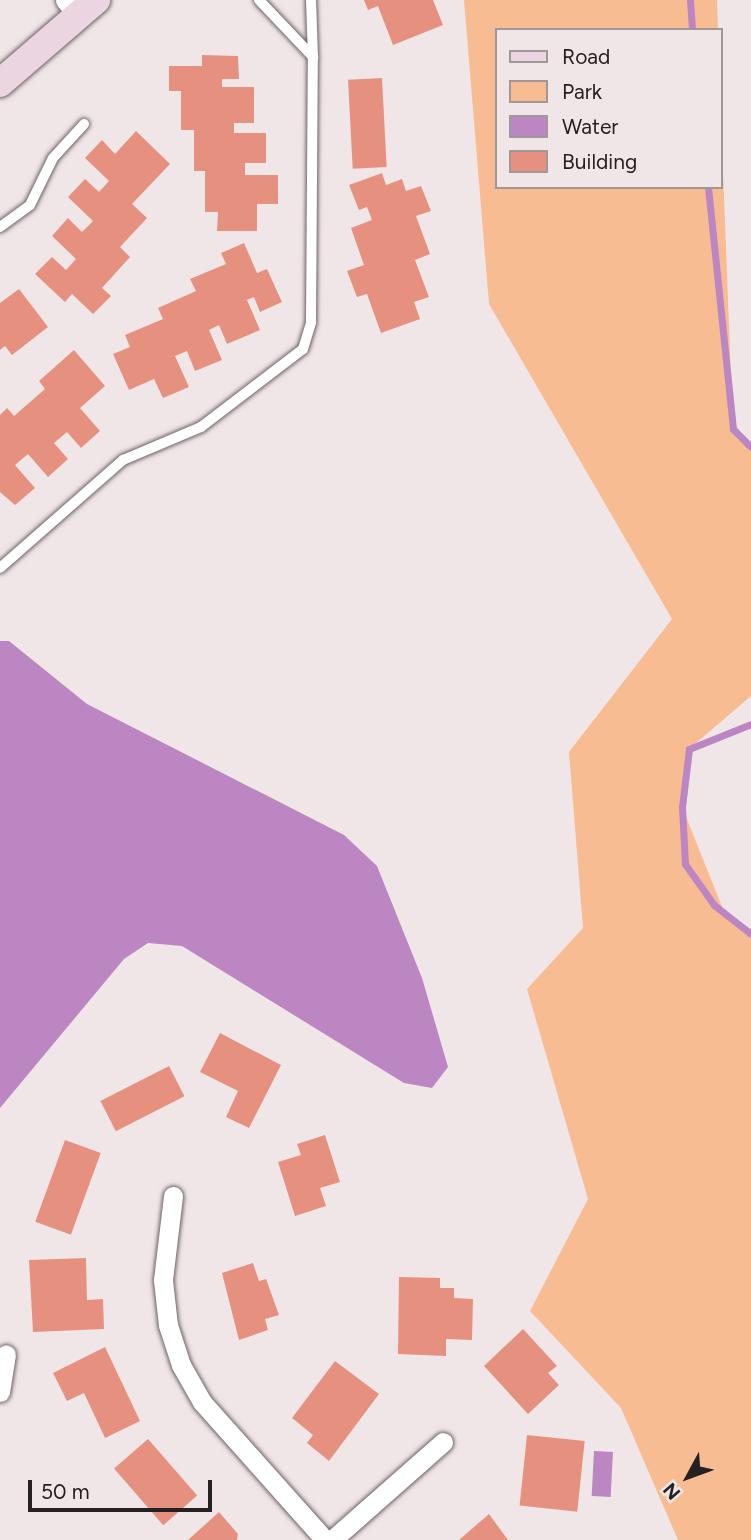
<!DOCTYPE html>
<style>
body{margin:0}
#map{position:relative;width:751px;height:1540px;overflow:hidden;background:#f1e6e7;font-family:Figtree,sans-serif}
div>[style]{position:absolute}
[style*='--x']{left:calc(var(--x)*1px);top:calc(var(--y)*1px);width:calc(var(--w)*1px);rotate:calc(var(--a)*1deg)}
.green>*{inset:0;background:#f8bc92}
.water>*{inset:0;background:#bc86c3;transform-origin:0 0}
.stream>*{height:7px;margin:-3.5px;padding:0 3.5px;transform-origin:3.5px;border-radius:3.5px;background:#bc86c3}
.building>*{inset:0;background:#e69180;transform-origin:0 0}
.roads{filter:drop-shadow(0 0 2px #6d6365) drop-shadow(0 0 2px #6d6365)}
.lane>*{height:10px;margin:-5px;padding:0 5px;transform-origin:5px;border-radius:5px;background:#fff}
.street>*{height:19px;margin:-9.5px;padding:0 9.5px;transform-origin:9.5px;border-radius:9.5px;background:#fff}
.secondary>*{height:28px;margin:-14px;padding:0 14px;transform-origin:14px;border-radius:14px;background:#ead5e1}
span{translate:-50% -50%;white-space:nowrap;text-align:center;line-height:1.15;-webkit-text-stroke:5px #f1e6e7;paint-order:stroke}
.legend{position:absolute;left:495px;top:28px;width:228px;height:161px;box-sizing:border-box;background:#f1e6e7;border:2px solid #9f9798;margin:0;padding:9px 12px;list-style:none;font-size:21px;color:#252122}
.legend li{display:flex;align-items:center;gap:14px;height:35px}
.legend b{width:35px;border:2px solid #9f9798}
.north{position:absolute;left:653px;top:1442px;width:70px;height:70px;-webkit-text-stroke:5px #f1e6e7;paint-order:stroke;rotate:229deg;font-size:19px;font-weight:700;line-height:28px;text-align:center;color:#252122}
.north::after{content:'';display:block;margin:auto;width:24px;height:32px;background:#252122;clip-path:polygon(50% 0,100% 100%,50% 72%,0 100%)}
.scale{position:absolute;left:28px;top:1480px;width:184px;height:32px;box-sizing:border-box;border:4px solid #252122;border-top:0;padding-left:9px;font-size:21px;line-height:24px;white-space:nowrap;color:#252122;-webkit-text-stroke:5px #f1e6e7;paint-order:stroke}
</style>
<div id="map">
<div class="green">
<div style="clip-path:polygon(464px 0,717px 0,718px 30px,497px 30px,497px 187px,721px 187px,721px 119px,733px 429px,751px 444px,751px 696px,689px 749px,682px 807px,725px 914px,751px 929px,751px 1540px,678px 1540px,621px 1408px,530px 1311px,588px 1199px,527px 989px,583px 928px,569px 752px,672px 619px,489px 304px)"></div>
</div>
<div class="water">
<div style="clip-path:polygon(0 641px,9px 641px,87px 704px,344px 835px,377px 866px,422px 978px,448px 1067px,432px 1088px,404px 1083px,182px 946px,148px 943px,124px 959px,0 1108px)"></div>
<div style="left:594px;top:1451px;width:19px;height:45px;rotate:3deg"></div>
</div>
<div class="stream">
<div style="--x:690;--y:0;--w:30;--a:86"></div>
<div style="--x:708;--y:187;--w:243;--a:84.1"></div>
<div style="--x:733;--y:429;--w:25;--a:45"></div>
<div style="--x:751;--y:724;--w:67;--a:158"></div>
<div style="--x:689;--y:749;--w:58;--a:96.9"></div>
<div style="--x:682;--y:807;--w:57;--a:87"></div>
<div style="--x:685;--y:864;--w:50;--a:54.7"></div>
<div style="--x:714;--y:905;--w:47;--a:38.1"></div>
</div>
<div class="building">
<div style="clip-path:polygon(364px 0,433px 0,443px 25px,393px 45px,378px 6px,368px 10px)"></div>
<div style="clip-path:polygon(202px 55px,238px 56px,239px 79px,222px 79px,222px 87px,254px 87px,254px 123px,234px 123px,234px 133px,266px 133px,266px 163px,245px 163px,245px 175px,278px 175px,278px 204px,257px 204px,257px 231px,217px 231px,218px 212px,205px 212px,205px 171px,194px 171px,194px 130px,181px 130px,181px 91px,169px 91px,169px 66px,202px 66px)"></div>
<div style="left:382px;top:78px;width:89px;height:34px;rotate:87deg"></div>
<div style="clip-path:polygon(136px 131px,170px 164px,132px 204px,147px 218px,120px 247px,130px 257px,102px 288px,111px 296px,93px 314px,72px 294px,65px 302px,35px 274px,52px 257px,66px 270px,76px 259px,52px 236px,68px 218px,82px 232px,93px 221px,68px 197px,85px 179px,99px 192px,109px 181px,85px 158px,102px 140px,115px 154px)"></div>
<div style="clip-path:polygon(382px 173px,386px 185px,402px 179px,406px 191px,421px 186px,431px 211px,416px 216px,430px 254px,415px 260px,429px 297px,414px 302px,420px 319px,381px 333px,367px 294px,357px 297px,347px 271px,364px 265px,351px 228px,372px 220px,367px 207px,359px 210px,349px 185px)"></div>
<div style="clip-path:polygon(244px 243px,257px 273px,267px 269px,282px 302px,260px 312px,254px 297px,247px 300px,260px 330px,227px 344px,219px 325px,209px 330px,222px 360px,195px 371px,187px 351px,175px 356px,189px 387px,163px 398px,154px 379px,129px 390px,113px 354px,130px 347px,125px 335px,163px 319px,158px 308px,196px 291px,190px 279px,226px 264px,221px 253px)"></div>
<div style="clip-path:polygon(19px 289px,48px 327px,12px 355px,5px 346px,0 350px,0 303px)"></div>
<div style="clip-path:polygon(74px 350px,105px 386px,80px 408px,100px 431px,81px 448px,67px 432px,54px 443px,68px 459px,48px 477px,28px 454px,15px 465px,35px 488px,15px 505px,0 492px,0 415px,7px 408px,14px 416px,45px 389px,39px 381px)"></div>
<div style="clip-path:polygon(220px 1033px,281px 1065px,249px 1128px,226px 1117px,238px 1091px,200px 1072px)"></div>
<div style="left:169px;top:1066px;width:34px;height:77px;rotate:63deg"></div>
<div style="clip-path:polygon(325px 1135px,340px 1182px,320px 1188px,326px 1206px,295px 1216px,278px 1162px,301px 1155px,297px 1144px)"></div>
<div style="left:65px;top:1140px;width:38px;height:87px;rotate:20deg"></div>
<div style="clip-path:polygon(86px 1258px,87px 1300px,103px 1299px,104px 1329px,33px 1332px,29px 1260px)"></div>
<div style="clip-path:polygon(253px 1263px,259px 1281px,266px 1279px,279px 1315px,265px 1319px,268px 1330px,239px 1340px,222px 1273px)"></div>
<div style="clip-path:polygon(399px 1277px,440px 1278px,440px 1288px,454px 1288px,454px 1298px,473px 1299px,472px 1340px,446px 1339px,446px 1356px,398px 1354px)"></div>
<div style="clip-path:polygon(523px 1329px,557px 1366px,548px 1373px,559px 1385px,528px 1414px,484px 1366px)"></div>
<div style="clip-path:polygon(105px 1347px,140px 1421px,105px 1438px,84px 1393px,67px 1401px,53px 1373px)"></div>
<div style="clip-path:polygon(335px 1361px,379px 1394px,329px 1461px,307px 1443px,313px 1435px,292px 1418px)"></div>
<div style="left:527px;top:1435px;width:58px;height:71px;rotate:6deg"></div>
<div style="left:148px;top:1439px;width:75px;height:45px;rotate:49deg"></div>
<div style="clip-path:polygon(219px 1512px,238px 1534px,237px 1540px,188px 1540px)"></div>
<div style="clip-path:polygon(489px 1514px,508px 1540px,459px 1540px)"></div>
</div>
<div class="roads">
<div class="lane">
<div style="--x:259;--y:0;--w:79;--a:46.5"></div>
<div style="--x:313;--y:57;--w:57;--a:-92"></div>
<div style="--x:0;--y:227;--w:37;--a:-36"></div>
<div style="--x:30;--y:205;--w:52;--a:-63.9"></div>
<div style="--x:53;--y:158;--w:46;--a:-47.6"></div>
<div style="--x:0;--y:568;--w:164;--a:-41.3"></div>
<div style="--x:123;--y:460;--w:85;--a:-22.9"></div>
<div style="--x:201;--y:427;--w:128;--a:-37.4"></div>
<div style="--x:303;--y:349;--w:28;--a:-73"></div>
<div style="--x:311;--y:322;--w:265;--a:-89.6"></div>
</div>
<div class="street">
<div style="--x:65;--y:0;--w:19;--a:51"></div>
<div style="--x:173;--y:1196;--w:85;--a:96.8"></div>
<div style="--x:163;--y:1280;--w:45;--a:83.7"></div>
<div style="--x:168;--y:1325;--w:42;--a:72"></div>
<div style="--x:181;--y:1365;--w:43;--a:60.4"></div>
<div style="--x:202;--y:1402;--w:185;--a:48.3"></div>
<div style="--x:0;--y:1392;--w:38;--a:-81"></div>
<div style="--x:332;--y:1540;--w:148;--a:-41.4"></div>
</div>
<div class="secondary">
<div style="--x:0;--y:83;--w:127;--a:-40.8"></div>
</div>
</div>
<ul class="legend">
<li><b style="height:9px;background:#ead5e1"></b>Road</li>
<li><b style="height:19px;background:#f8bc92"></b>Park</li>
<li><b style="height:19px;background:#bc86c3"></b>Water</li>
<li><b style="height:19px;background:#e69180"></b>Building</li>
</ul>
<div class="north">N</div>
<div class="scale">50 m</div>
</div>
